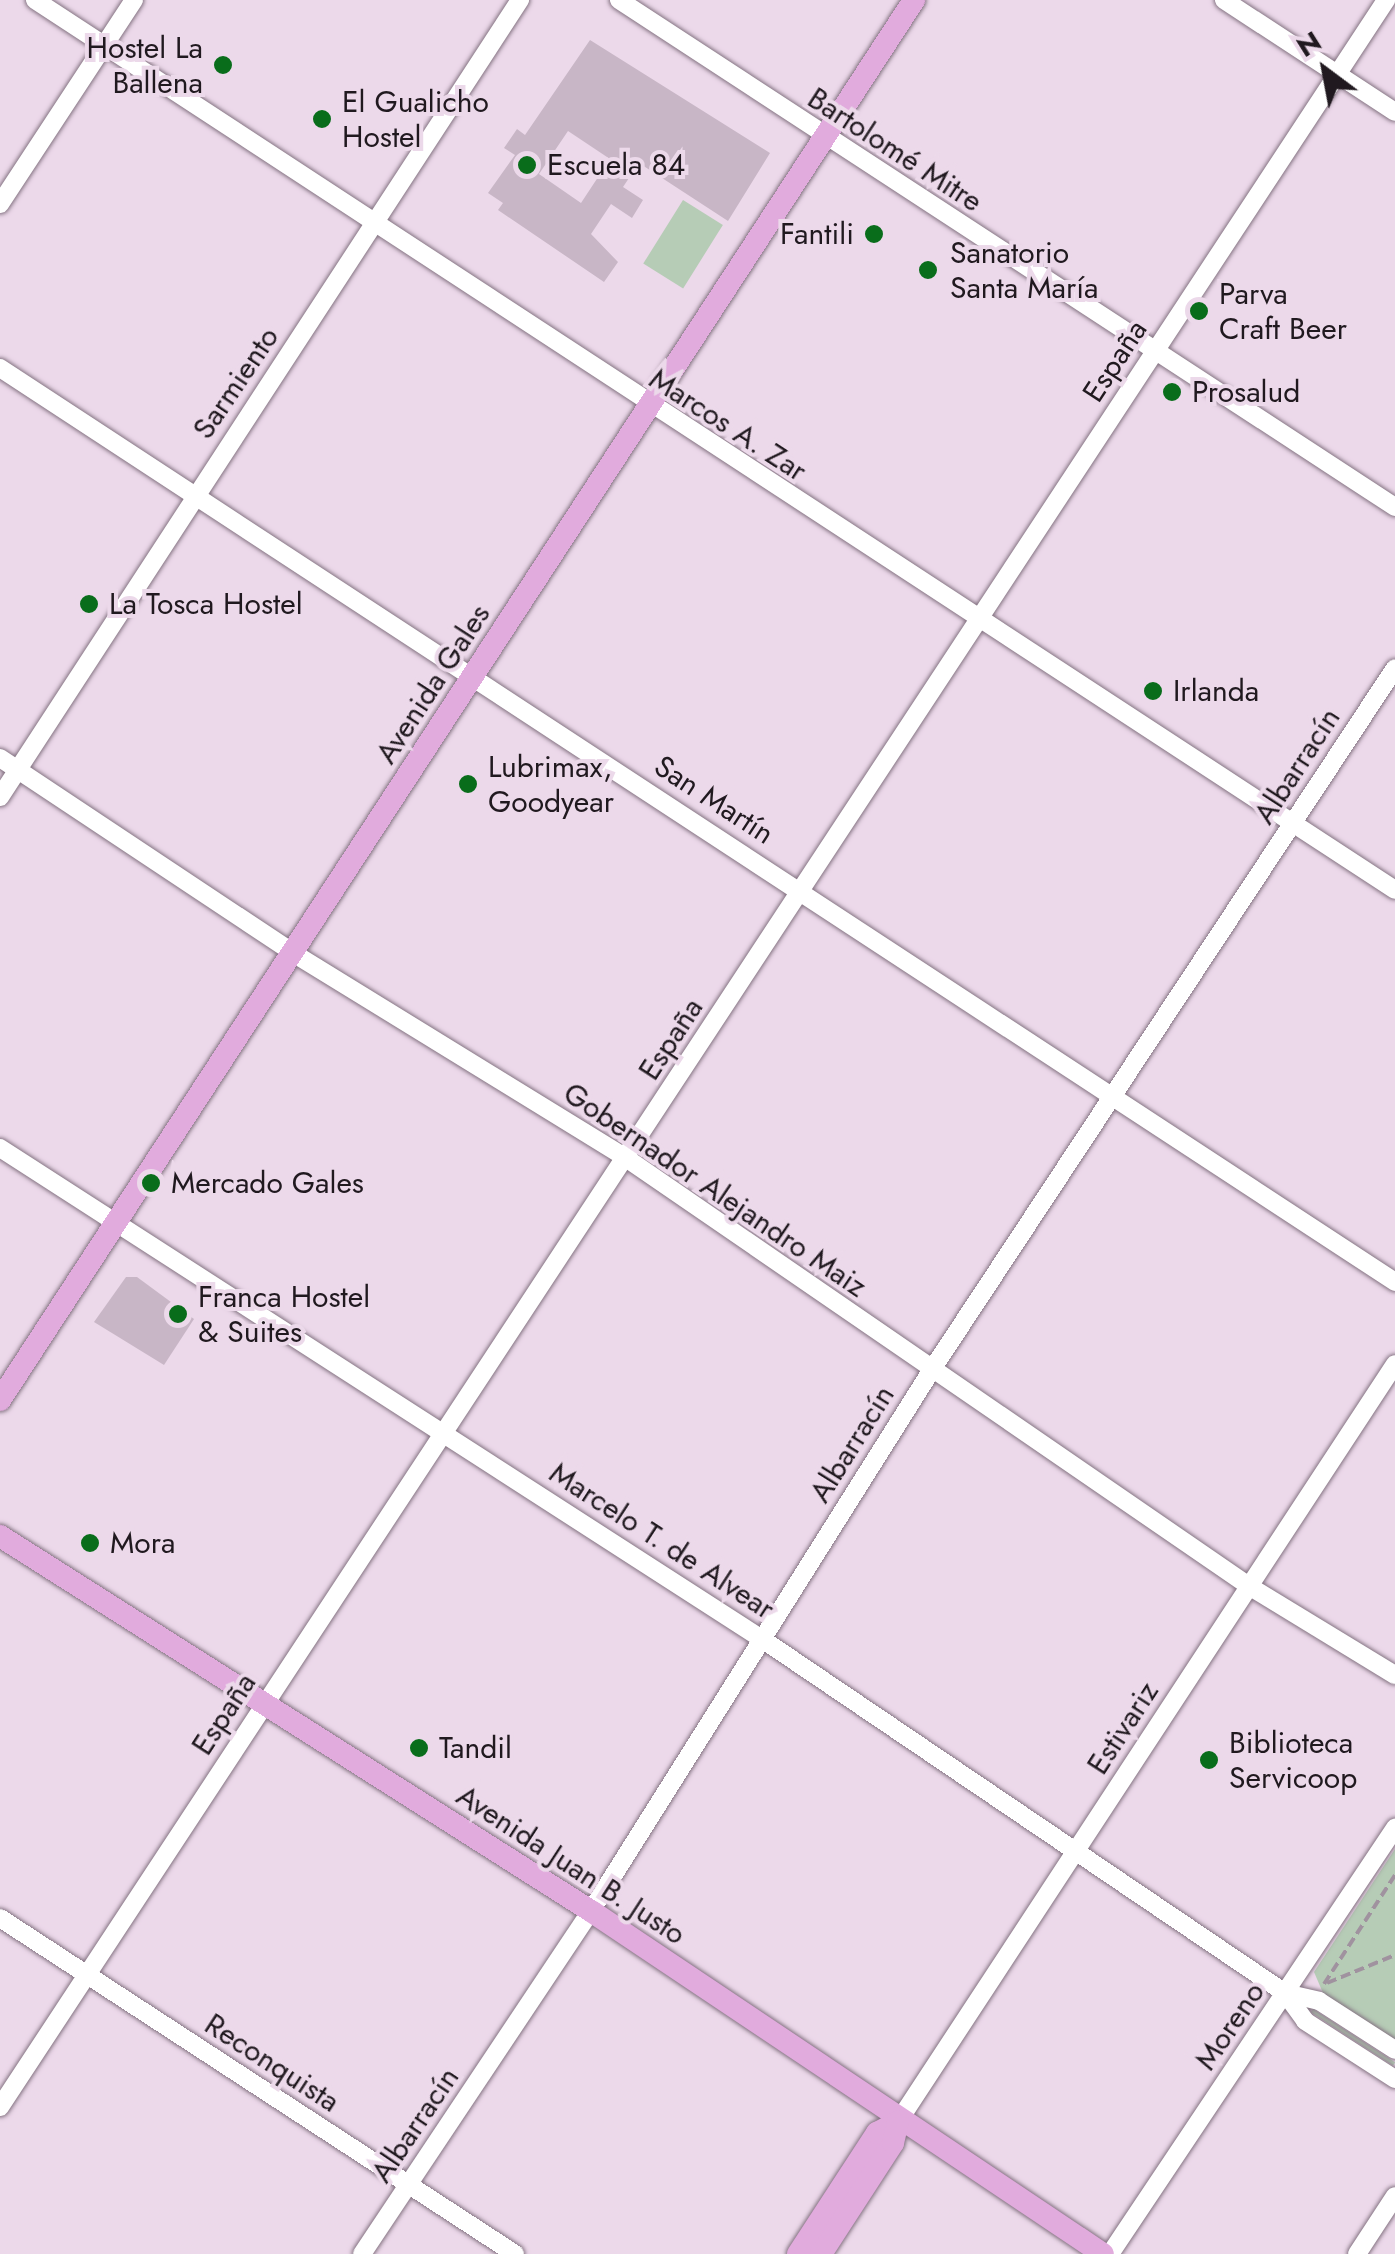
<!DOCTYPE html>
<meta charset="utf-8">
<style>
body{margin:0}
#map{position:relative;width:1395px;height:2254px;overflow:hidden;background:#ecd9ea;font-family:Jost,sans-serif}
div>[style]{position:absolute}
[style*='--x']{left:calc(var(--x)*1px);top:calc(var(--y)*1px);width:calc(var(--w)*1px);rotate:calc(var(--a)*1deg)}
.green>*{inset:0;background:#b6ccb6;transform-origin:0 0}
.building>*{inset:0;background:#c8b6c6}
.path>*{height:4px;margin-top:-2px;transform-origin:0;background:repeating-linear-gradient(90deg,#a0929f 0 10px,transparent 0 15px)}
.roads{filter:drop-shadow(0 0 2px #847382) drop-shadow(0 0 2px #847382)}
.minor>*{height:18px;margin:-9px;padding:0 9px;transform-origin:9px;border-radius:9px;background:#fff}
.major>*{height:22px;margin:-11px;padding:0 11px;transform-origin:11px;border-radius:11px;background:#e1abdd}
.dots>*{width:28px;height:28px;translate:-50% -50%;box-sizing:border-box;border:5px solid #ecd9ea;border-radius:50%}
span{translate:-50% -50%;white-space:nowrap;text-align:center;line-height:1.15;-webkit-text-stroke:8px #ecd9ea;paint-order:stroke}
.poi-label{font-size:30px;color:#20191f}
.right{translate:-100% -50%;text-align:right}
.left{translate:0 -50%;text-align:left}
.street-label{font-size:30px;color:#20191f}
.north{position:absolute;left:1275px;top:20px;width:100px;height:100px;-webkit-text-stroke:8px #ecd9ea;paint-order:stroke;rotate:328deg;font-size:28px;font-weight:700;line-height:40px;text-align:center;color:#20191f}
.north::after{content:'';display:block;margin:auto;width:35px;height:45px;background:#20191f;clip-path:polygon(50% 0,100% 100%,50% 72%,0 100%)}
</style>
<div id="map">
<div class="green">
<div style="left:683px;top:200px;width:47px;height:75px;rotate:32deg"></div>
<div style="clip-path:polygon(1395px 1849px,1395px 2040px,1323px 1993px,1314px 1972px)"></div>
<div style="left:1313px;top:2009px;width:98px;height:4px;rotate:33deg"></div>
</div>
<div class="building">
<div style="clip-path:polygon(evenodd,590px 40px,770px 153px,728px 221px,639px 163px,623px 187px,643px 200px,632px 218px,611px 204px,591px 234px,618px 262px,604px 282px,498px 210px,503px 203px,488px 193px,515px 155px,504px 148px,517px 129px,525px 135px,590px 40px,568px 131px,610px 159px,581px 203px,539px 174px,568px 131px)"></div>
<div style="clip-path:polygon(126px 1277px,137px 1277px,194px 1319px,164px 1365px,94px 1322px)"></div>
</div>
<div class="path">
<div style="--x:1327;--y:1983;--w:74;--a:-22.4"></div>
<div style="--x:1324;--y:1984;--w:130;--a:-56.9"></div>
</div>
<div class="roads">
<div class="minor">
<div style="--x:35;--y:0;--w:1625;--a:33.2"></div>
<div style="--x:619;--y:0;--w:927;--a:33.16"></div>
<div style="--x:1224;--y:0;--w:204;--a:33.2"></div>
<div style="--x:0;--y:204;--w:244;--a:-56.7"></div>
<div style="--x:0;--y:368;--w:1668;--a:33.23"></div>
<div style="--x:0;--y:758;--w:352;--a:33.6"></div>
<div style="--x:293;--y:953;--w:391;--a:31.6"></div>
<div style="--x:626;--y:1158;--w:756;--a:34.49"></div>
<div style="--x:1249;--y:1586;--w:171;--a:31.4"></div>
<div style="--x:0;--y:797;--w:952;--a:-56.88"></div>
<div style="--x:0;--y:1148;--w:906;--a:32.8"></div>
<div style="--x:762;--y:1639;--w:632;--a:34.09"></div>
<div style="--x:1285;--y:1993;--w:34;--a:54"></div>
<div style="--x:1305;--y:2021;--w:107;--a:32.8"></div>
<div style="--x:0;--y:1918;--w:615;--a:33.12"></div>
<div style="--x:1285;--y:1993;--w:35;--a:13"></div>
<div style="--x:1319;--y:2001;--w:90;--a:32.8"></div>
<div style="--x:0;--y:2107;--w:2522;--a:-56.66"></div>
<div style="--x:898;--y:2122;--w:906;--a:-56.75"></div>
<div style="--x:362;--y:2254;--w:412;--a:-56.3"></div>
<div style="--x:591;--y:1911;--w:638;--a:-57.8"></div>
<div style="--x:931;--y:1371;--w:842;--a:-56.57"></div>
<div style="--x:1110;--y:2254;--w:513;--a:-56.22"></div>
<div style="--x:1357;--y:2254;--w:69;--a:-56.8"></div>
</div>
<div class="major">
<div style="--x:0;--y:1400;--w:1672;--a:-56.86"></div>
<div style="--x:0;--y:1536;--w:700;--a:32.4"></div>
<div style="--x:591;--y:1911;--w:616;--a:33.82"></div>
<div style="--x:798;--y:2254;--w:145;--a:-56.9"></div>
<div style="--x:877;--y:2133;--w:24;--a:-28"></div>
<div style="--x:821;--y:2254;--w:132;--a:-57"></div>
<div style="--x:893;--y:2143;--w:22;--a:-77"></div>
</div>
</div>
<div class="dots">
<div style="left:223px;top:65px;background:#096d1b"></div>
<div style="left:322px;top:119px;background:#096d1b"></div>
<div style="left:527px;top:165px;background:#096d1b"></div>
<div style="left:874px;top:234px;background:#096d1b"></div>
<div style="left:928px;top:270px;background:#096d1b"></div>
<div style="left:1199px;top:311px;background:#096d1b"></div>
<div style="left:1172px;top:392px;background:#096d1b"></div>
<div style="left:89px;top:604px;background:#096d1b"></div>
<div style="left:1153px;top:691px;background:#096d1b"></div>
<div style="left:468px;top:784px;background:#096d1b"></div>
<div style="left:151px;top:1183px;background:#096d1b"></div>
<div style="left:178px;top:1314px;background:#096d1b"></div>
<div style="left:90px;top:1543px;background:#096d1b"></div>
<div style="left:419px;top:1748px;background:#096d1b"></div>
<div style="left:1209px;top:1760px;background:#096d1b"></div>
</div>
<div class="poi-label">
<span class="right" style="left:203px;top:65px">Hostel La<br>Ballena</span>
<span class="left" style="left:342px;top:119px">El Gualicho<br>Hostel</span>
<span class="left" style="left:547px;top:165px">Escuela 84</span>
<span class="right" style="left:854px;top:234px">Fantili</span>
<span class="left" style="left:950px;top:270px">Sanatorio<br>Santa María</span>
<span class="left" style="left:1219px;top:311px">Parva<br>Craft Beer</span>
<span class="left" style="left:1192px;top:392px">Prosalud</span>
<span class="left" style="left:109px;top:604px">La Tosca Hostel</span>
<span class="left" style="left:1173px;top:691px">Irlanda</span>
<span class="left" style="left:488px;top:784px">Lubrimax,<br>Goodyear</span>
<span class="left" style="left:171px;top:1183px">Mercado Gales</span>
<span class="left" style="left:198px;top:1314px">Franca Hostel<br>&amp; Suites</span>
<span class="left" style="left:110px;top:1543px">Mora</span>
<span class="left" style="left:1229px;top:1760px">Biblioteca<br>Servicoop</span>
<span class="left" style="left:439px;top:1748px">Tandil</span>
</div>
<div class="street-label">
<span style="left:895px;top:150px;rotate:33deg">Bartolomé Mitre</span>
<span style="left:1115px;top:361px;rotate:-57deg">España</span>
<span style="left:236px;top:383px;rotate:-56deg">Sarmiento</span>
<span style="left:728px;top:425px;rotate:33deg">Marcos A. Zar</span>
<span style="left:433px;top:684px;rotate:-57deg">Avenida Gales</span>
<span style="left:1297px;top:766px;rotate:-57deg">Albarracín</span>
<span style="left:714px;top:800px;rotate:33deg">San Martín</span>
<span style="left:671px;top:1039px;rotate:-57deg">España</span>
<span style="left:715px;top:1190px;rotate:34deg">Gobernador Alejandro Maiz</span>
<span style="left:852px;top:1444px;rotate:-58deg">Albarracín</span>
<span style="left:662px;top:1541px;rotate:33deg">Marcelo T. de Alvear</span>
<span style="left:224px;top:1714px;rotate:-57deg">España</span>
<span style="left:1123px;top:1728px;rotate:-57deg">Estivariz</span>
<span style="left:571px;top:1865px;rotate:33deg">Avenida Juan B. Justo</span>
<span style="left:1230px;top:2026px;rotate:-56deg">Moreno</span>
<span style="left:272px;top:2063px;rotate:33deg">Reconquista</span>
<span style="left:415px;top:2125px;rotate:-56deg">Albarracín</span>
</div>
<div class="north">N</div>
</div>
